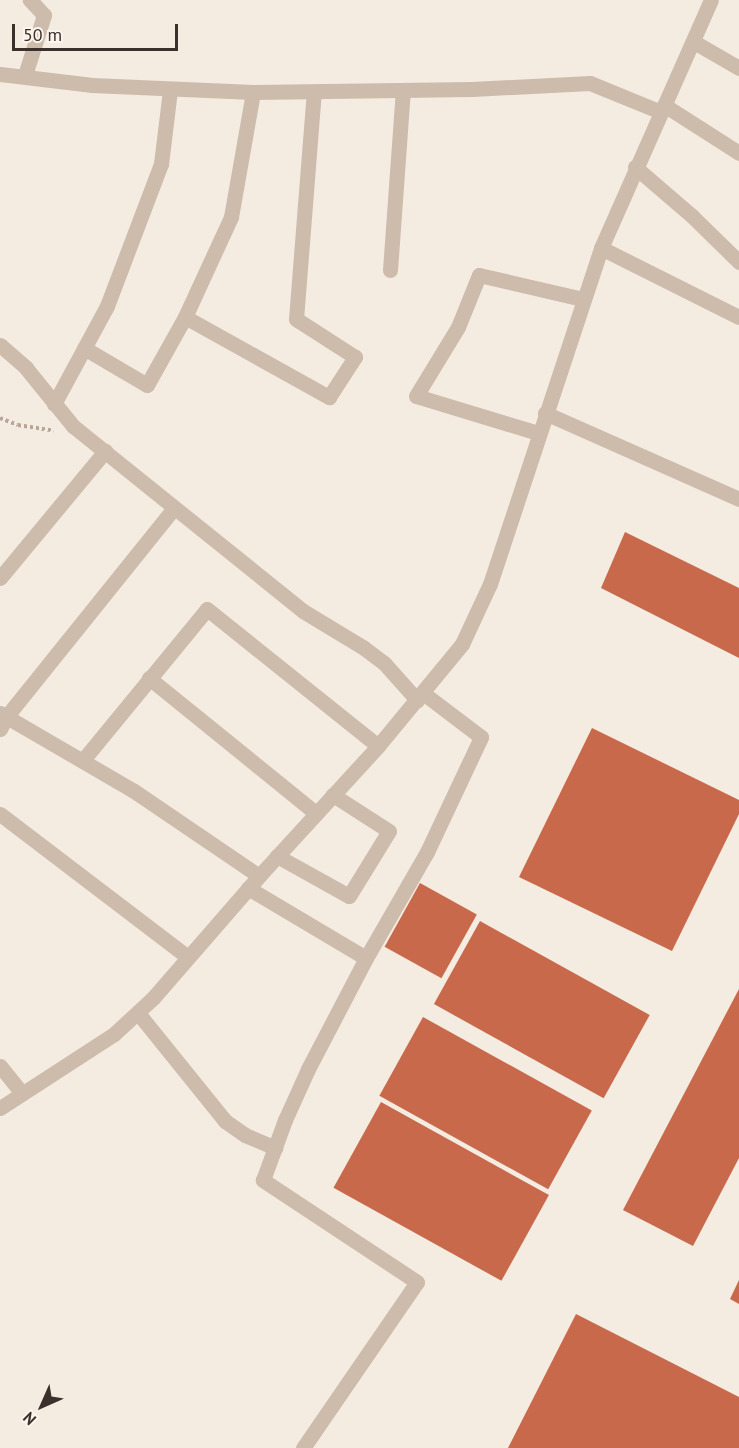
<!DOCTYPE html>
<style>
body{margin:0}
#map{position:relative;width:739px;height:1448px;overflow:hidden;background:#f4ebe1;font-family:"PT Sans",sans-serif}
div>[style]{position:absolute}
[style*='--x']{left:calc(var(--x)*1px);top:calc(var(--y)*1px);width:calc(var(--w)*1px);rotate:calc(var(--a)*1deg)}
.building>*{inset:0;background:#c8694b;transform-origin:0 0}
.path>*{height:4px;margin-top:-2px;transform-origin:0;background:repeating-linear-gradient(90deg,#b9a596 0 3px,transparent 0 6px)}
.minor>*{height:15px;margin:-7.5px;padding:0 7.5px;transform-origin:7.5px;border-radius:7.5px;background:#cdbbac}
span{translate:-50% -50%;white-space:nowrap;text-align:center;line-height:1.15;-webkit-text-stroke:5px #fbf5ee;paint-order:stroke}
.north{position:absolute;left:12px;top:1376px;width:60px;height:60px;-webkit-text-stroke:4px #fbf5ee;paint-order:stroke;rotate:225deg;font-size:16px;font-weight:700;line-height:24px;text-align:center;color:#3b302b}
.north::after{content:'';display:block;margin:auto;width:21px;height:27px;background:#3b302b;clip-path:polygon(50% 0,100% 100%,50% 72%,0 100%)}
.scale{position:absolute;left:12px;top:24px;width:166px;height:27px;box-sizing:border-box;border:3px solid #3b302b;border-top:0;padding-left:8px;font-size:18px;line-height:21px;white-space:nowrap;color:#3b302b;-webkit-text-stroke:4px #fbf5ee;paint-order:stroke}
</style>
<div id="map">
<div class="building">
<div style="clip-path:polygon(625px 532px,739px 588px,739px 658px,601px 588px)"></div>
<div style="clip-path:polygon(592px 728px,739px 800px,739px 814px,672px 951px,519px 877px)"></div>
<div style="left:420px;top:883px;width:65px;height:73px;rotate:29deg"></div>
<div style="left:480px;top:921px;width:194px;height:95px;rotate:29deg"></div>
<div style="clip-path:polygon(739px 989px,739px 1158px,693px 1246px,623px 1210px)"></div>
<div style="left:423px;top:1017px;width:193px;height:90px;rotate:29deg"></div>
<div style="left:381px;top:1102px;width:192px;height:98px;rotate:29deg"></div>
<div style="clip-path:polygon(739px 1280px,739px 1304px,730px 1299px)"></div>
<div style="clip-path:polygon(576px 1314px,739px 1397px,739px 1448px,508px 1448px)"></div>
</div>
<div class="path">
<div style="--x:0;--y:418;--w:19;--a:21"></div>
<div style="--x:18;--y:425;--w:36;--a:9"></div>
</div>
<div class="minor">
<div style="--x:694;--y:42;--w:52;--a:30"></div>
<div style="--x:0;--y:74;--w:93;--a:6.8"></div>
<div style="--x:92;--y:85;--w:161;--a:2.5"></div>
<div style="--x:253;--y:92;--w:219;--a:-0.8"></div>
<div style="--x:472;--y:89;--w:118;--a:-2.9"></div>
<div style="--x:590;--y:83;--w:77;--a:22.2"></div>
<div style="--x:25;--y:75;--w:63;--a:-72.4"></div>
<div style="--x:44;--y:15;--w:21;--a:-133"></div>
<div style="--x:664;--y:105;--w:89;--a:32.6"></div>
<div style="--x:635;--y:167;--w:75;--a:40.7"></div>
<div style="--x:692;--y:216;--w:66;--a:44.4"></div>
<div style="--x:601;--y:248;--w:154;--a:26.6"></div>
<div style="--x:390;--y:270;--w:180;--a:-85.9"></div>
<div style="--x:185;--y:317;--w:165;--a:29.1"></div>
<div style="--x:329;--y:397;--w:48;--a:-57"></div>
<div style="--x:355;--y:357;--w:70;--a:-147.2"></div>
<div style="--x:296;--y:319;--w:228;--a:-85.5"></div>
<div style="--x:0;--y:345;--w:35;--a:41"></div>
<div style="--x:26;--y:368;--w:75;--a:51"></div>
<div style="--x:73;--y:426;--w:295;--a:38.8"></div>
<div style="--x:303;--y:611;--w:71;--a:31.2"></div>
<div style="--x:364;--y:648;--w:25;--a:37"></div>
<div style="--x:384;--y:663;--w:50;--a:48.3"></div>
<div style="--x:84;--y:348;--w:73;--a:30.4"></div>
<div style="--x:147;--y:385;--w:78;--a:-60.8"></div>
<div style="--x:185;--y:317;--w:110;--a:-65.3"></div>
<div style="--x:231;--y:217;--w:127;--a:-80"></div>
<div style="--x:54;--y:404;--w:111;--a:-61.6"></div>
<div style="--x:107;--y:306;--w:152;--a:-69.2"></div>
<div style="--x:161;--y:164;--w:75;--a:-83.1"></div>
<div style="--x:545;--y:413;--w:212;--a:23.9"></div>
<div style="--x:538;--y:433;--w:127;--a:-163.1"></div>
<div style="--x:416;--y:396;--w:81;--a:-58.7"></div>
<div style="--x:458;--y:327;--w:56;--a:-68"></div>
<div style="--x:479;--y:275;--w:107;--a:13"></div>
<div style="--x:0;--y:578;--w:165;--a:-50.4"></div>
<div style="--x:149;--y:678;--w:215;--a:39"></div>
<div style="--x:0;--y:713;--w:155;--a:30.2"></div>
<div style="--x:134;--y:791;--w:151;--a:34.2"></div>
<div style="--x:0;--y:729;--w:13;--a:-63"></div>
<div style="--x:6;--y:717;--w:267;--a:-51.2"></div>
<div style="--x:83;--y:760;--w:195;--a:-50.6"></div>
<div style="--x:207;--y:609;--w:219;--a:38.7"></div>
<div style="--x:0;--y:814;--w:236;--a:37.3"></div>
<div style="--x:277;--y:856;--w:82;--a:29.1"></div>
<div style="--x:349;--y:896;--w:76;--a:-58.4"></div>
<div style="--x:389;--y:831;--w:67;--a:-147.3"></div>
<div style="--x:248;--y:888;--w:137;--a:30.7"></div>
<div style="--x:138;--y:1013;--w:139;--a:51.1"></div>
<div style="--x:225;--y:1121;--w:24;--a:35"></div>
<div style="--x:245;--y:1135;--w:33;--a:23"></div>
<div style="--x:0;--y:1066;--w:35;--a:51"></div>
<div style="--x:0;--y:1108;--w:136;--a:-33"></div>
<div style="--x:114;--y:1034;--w:53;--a:-42.7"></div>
<div style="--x:153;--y:998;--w:162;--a:-49"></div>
<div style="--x:259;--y:876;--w:176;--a:-47.5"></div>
<div style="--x:378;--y:746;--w:132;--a:-50.5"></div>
<div style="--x:462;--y:644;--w:66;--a:-65"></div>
<div style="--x:490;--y:584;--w:354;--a:-71.7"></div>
<div style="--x:601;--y:248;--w:271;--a:-66.1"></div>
<div style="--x:303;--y:1448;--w:201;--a:-55.5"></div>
<div style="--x:417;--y:1282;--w:185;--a:-146.5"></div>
<div style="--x:263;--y:1180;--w:64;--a:-69.9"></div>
<div style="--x:285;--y:1120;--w:56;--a:-65.7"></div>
<div style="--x:308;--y:1069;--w:125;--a:-62.4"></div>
<div style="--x:366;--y:958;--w:122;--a:-60.1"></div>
<div style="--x:427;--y:852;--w:127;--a:-64.8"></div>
<div style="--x:481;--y:737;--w:73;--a:-142.8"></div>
</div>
<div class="north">N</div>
<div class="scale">50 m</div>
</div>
